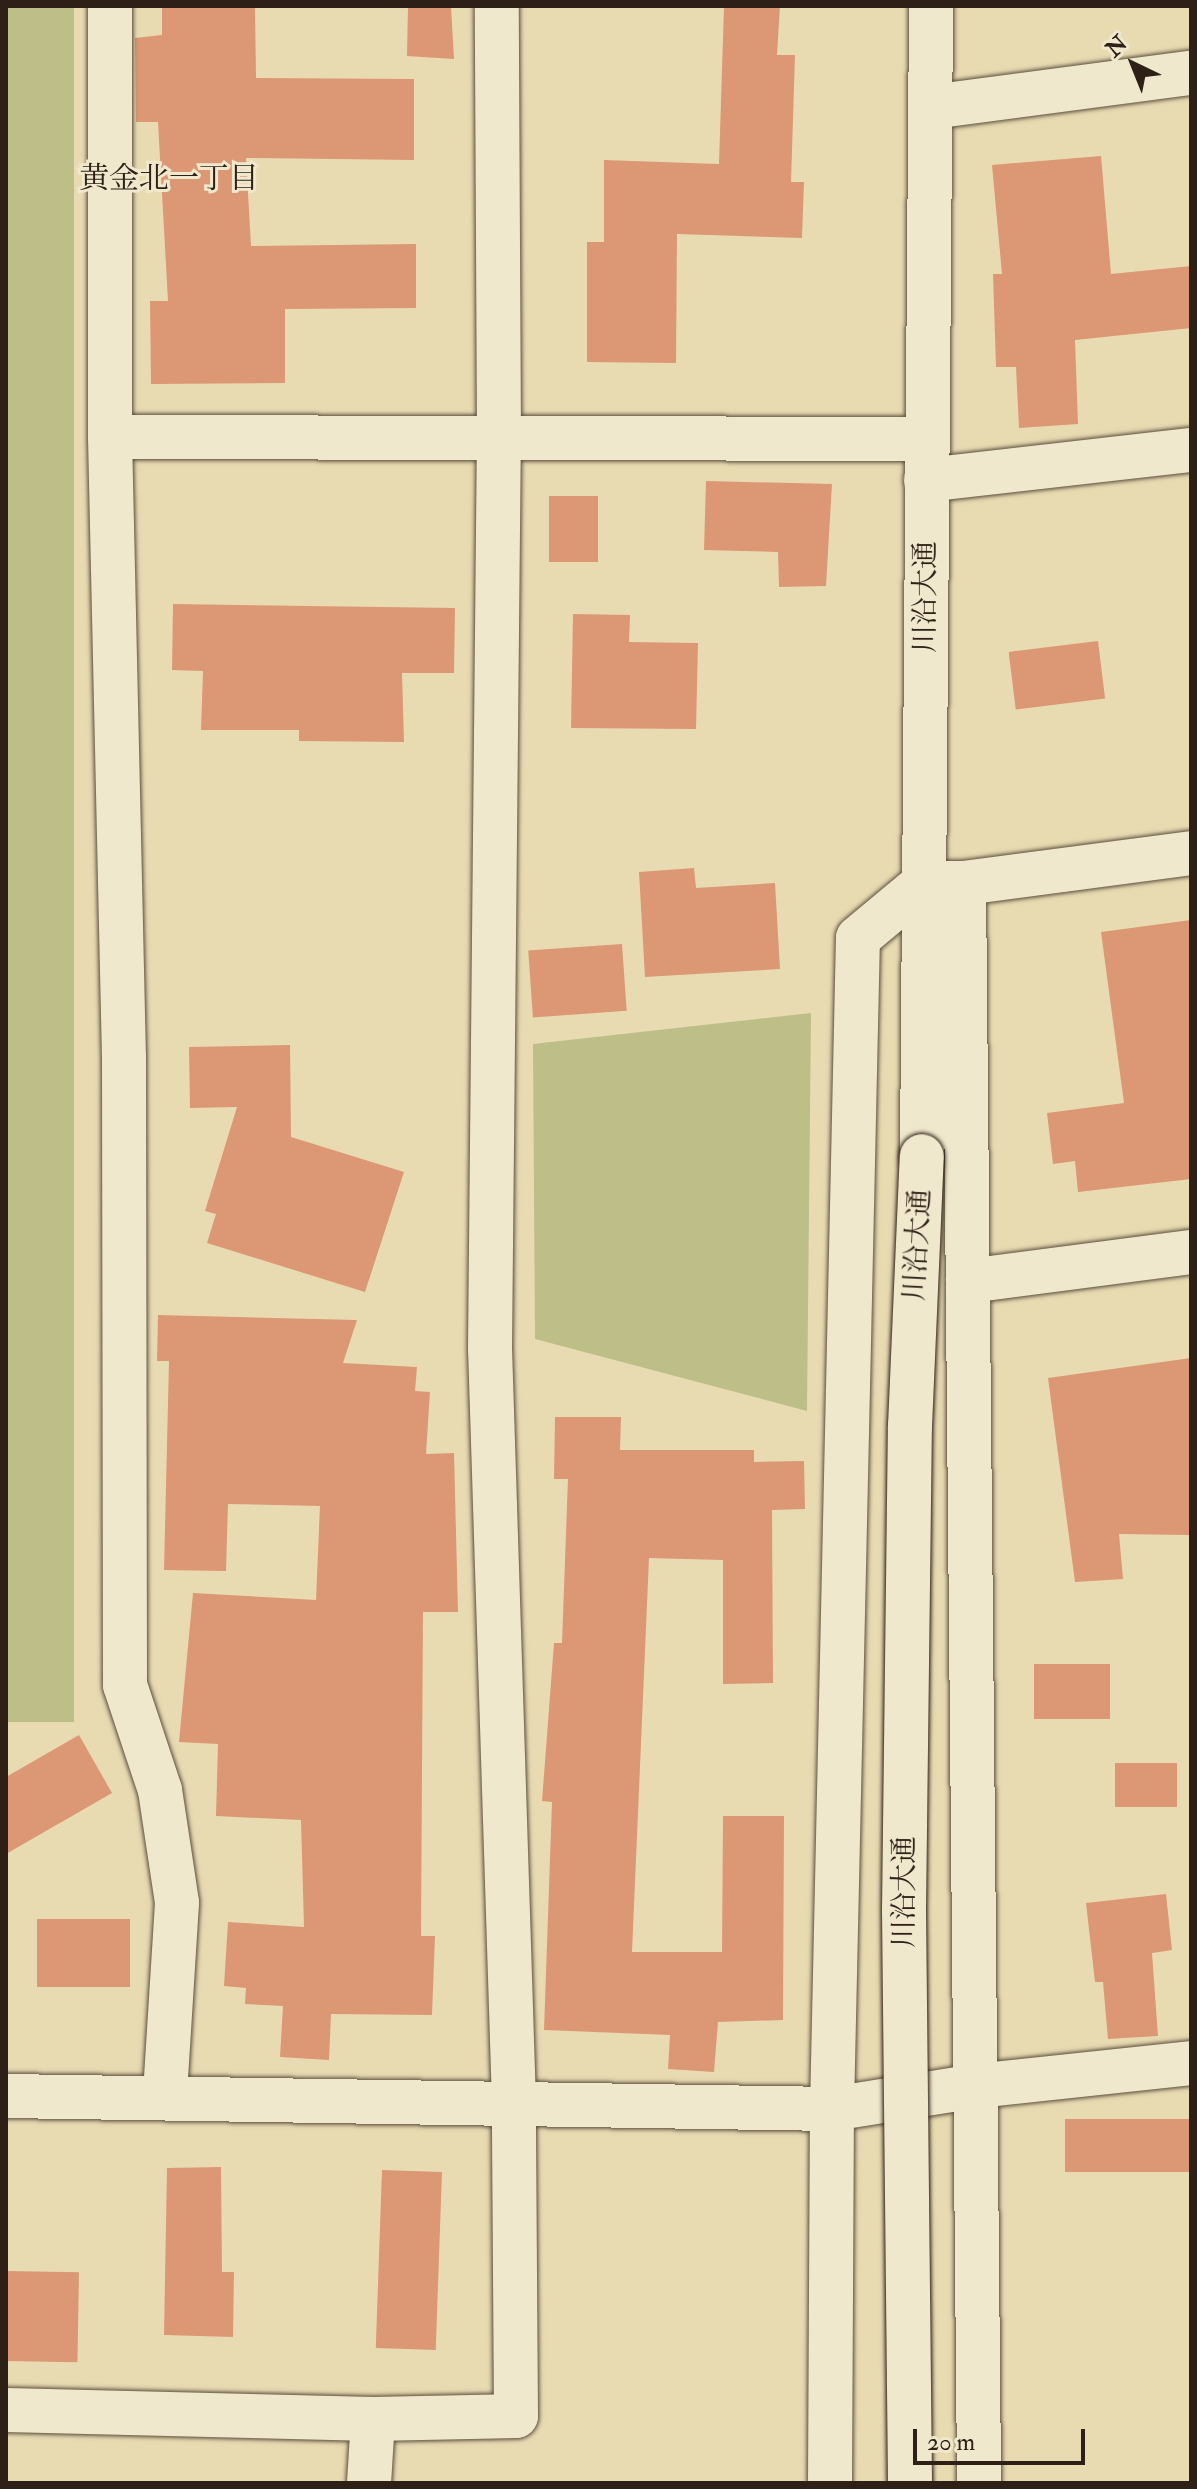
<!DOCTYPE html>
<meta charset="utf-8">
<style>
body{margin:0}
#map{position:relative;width:1197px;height:2489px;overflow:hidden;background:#e8dbb2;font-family:"IM FELL Double Pica","Noto Serif JP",serif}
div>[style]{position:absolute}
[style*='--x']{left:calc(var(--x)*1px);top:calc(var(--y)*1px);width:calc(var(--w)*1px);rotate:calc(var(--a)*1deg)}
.green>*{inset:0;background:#bdbe88;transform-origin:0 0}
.building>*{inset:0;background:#dc9775;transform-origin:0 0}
.roads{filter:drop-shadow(0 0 2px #5c4f3e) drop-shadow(0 0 2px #5c4f3e)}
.street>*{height:44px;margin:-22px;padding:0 22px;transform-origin:22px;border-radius:22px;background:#f0e8cd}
.secondary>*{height:44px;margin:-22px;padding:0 22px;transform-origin:22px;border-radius:22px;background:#f0e8cd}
.bridges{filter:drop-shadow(0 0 2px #2e2017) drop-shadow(0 0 2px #2e2017)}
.secondary-bridge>*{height:44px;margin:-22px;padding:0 22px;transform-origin:22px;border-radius:22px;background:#f0e8cd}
span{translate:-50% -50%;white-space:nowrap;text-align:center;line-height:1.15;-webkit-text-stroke:6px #f0e8cd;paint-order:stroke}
.street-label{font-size:28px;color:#2e2017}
.neighbourhood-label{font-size:30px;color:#2e2017}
.frame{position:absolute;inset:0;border:8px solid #2e2017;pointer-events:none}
.north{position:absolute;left:1093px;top:24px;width:80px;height:80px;-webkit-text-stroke:6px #f0e8cd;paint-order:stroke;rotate:317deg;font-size:22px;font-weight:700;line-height:32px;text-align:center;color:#2e2017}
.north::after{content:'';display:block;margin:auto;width:28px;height:36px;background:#2e2017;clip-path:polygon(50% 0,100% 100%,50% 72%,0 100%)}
.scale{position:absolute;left:913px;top:2429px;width:172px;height:36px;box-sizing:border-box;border:4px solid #2e2017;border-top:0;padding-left:10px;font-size:24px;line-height:28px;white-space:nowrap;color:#2e2017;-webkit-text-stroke:6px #f0e8cd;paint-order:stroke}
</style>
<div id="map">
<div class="green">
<div style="left:6px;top:6px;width:68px;height:1716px"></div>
<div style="clip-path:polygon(811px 1013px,807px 1411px,535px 1339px,533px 1044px)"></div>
</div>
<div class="building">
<div style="clip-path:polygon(162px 6px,255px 6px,256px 78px,414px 79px,414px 160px,246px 158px,251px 246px,416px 244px,416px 308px,285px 309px,285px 383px,151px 384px,150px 301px,168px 301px,158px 122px,136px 122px,135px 38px,162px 35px)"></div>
<div style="clip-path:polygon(724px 6px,780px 6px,777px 55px,795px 55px,791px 182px,804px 182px,802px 238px,677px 234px,676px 363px,587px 362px,587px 242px,604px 242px,604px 160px,719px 164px)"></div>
<div style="clip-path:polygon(408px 7px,451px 7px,454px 59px,407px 56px)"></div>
<div style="clip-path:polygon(1101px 156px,1111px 274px,1191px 266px,1191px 328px,1075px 340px,1078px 424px,1019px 428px,1016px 367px,996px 367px,993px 274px,1002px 274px,992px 165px)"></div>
<div style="clip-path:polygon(706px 481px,832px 484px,826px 586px,779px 587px,778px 552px,704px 550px)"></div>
<div style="left:549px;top:496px;width:49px;height:66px"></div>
<div style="clip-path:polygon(173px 604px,455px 608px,454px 673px,402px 673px,404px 742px,299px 741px,299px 730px,201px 730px,203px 671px,172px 670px)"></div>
<div style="clip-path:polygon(573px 614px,630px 615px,629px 642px,698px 643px,696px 729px,571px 728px)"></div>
<div style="left:1098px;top:641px;width:58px;height:90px;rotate:83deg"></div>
<div style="clip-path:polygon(694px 868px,696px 888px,775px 883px,780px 969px,645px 977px,639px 872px)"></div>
<div style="clip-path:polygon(1191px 920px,1191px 1179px,1078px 1192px,1075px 1161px,1053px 1164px,1047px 1113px,1124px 1103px,1101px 932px)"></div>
<div style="left:622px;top:944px;width:67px;height:94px;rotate:86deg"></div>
<div style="clip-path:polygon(290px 1045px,291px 1137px,404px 1172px,365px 1292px,207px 1243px,216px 1214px,205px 1211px,237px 1107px,190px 1108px,189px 1047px)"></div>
<div style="clip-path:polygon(158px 1315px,357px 1320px,343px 1363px,417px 1367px,415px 1391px,430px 1392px,426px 1454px,454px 1453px,458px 1612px,423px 1612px,421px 1936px,435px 1936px,432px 2015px,331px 2014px,329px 2060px,280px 2057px,283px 2006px,245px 2004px,246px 1988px,224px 1986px,228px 1922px,304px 1927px,301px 1820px,216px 1816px,218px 1744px,179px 1742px,193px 1593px,316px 1600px,320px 1506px,228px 1504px,226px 1571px,164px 1570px,169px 1361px,157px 1361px)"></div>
<div style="clip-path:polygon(1191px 1358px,1189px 1535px,1119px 1534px,1123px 1579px,1075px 1582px,1048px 1378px)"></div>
<div style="clip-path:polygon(555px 1417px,621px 1417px,620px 1450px,754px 1450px,754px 1462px,804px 1461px,805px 1509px,772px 1510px,773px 1683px,723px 1684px,723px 1560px,649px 1558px,632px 1952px,722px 1952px,723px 1816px,784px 1816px,783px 2020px,718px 2022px,714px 2072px,668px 2069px,670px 2035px,544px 2030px,552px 1802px,542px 1801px,554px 1643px,562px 1643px,568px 1479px,554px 1479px)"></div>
<div style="left:1034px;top:1664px;width:76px;height:55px"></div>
<div style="clip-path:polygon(79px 1735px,112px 1793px,6px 1854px,6px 1777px)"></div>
<div style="left:1115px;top:1763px;width:62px;height:44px"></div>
<div style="clip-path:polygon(1166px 1894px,1172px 1950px,1152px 1953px,1158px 2036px,1108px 2039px,1103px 1982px,1095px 1982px,1086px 1903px)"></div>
<div style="left:37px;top:1919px;width:93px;height:68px"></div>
<div style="left:1191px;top:2119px;width:53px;height:126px;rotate:90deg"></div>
<div style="clip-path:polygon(221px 2167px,222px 2272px,234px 2272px,233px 2337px,164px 2335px,167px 2168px)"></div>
<div style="left:382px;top:2170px;width:60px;height:178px;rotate:2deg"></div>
<div style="left:6px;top:2271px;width:73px;height:90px;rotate:1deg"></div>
</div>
<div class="roads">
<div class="street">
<div style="--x:110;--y:6;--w:431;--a:90"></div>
<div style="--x:110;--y:437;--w:620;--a:88.71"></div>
<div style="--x:124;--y:1057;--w:628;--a:89.91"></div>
<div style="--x:125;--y:1685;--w:111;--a:71.6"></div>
<div style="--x:160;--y:1790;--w:114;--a:81.4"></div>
<div style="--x:177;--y:1903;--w:193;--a:93.6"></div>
<div style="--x:931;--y:107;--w:262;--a:-7.5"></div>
<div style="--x:110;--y:437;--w:816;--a:0.14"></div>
<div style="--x:926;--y:480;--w:267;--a:-6.5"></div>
<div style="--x:964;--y:883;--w:1600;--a:89.46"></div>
<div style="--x:968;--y:1281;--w:225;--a:-7.4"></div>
<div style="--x:6;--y:2096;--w:826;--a:0.9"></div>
<div style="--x:832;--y:2109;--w:146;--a:-9.1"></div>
<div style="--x:976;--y:2086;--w:216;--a:-6.1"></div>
<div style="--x:6;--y:2410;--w:367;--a:1.4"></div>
<div style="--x:373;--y:2419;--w:143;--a:-1.2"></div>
<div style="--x:516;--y:2416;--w:313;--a:-90.4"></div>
<div style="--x:514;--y:2103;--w:755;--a:-91.82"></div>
<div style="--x:490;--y:1348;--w:913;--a:-89.44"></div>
<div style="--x:499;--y:435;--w:429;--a:-90.3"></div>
<div style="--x:369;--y:2483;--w:64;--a:-86.4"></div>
<div style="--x:830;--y:2483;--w:374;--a:-89.7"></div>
<div style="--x:832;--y:2109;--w:1171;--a:-88.73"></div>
<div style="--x:858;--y:938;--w:86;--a:-39.8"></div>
</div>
<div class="secondary">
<div style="--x:924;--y:883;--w:40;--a:0"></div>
<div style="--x:964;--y:883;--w:229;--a:-7.5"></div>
<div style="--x:922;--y:1156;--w:1150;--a:-89.55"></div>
</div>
</div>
<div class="bridges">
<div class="secondary-bridge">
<div style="--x:910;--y:2483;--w:573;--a:-90.6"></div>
<div style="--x:904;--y:1910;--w:484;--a:-89.3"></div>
<div style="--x:910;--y:1426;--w:270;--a:-87.5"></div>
</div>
</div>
<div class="street-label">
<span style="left:926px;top:597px;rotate:-90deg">川沿大通</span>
<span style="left:918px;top:1245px;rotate:-87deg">川沿大通</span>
<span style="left:905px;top:1892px;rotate:-90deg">川沿大通</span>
</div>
<div class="neighbourhood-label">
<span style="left:169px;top:179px">黄金北一丁目</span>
</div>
<div class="frame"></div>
<div class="north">N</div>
<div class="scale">20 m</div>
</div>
